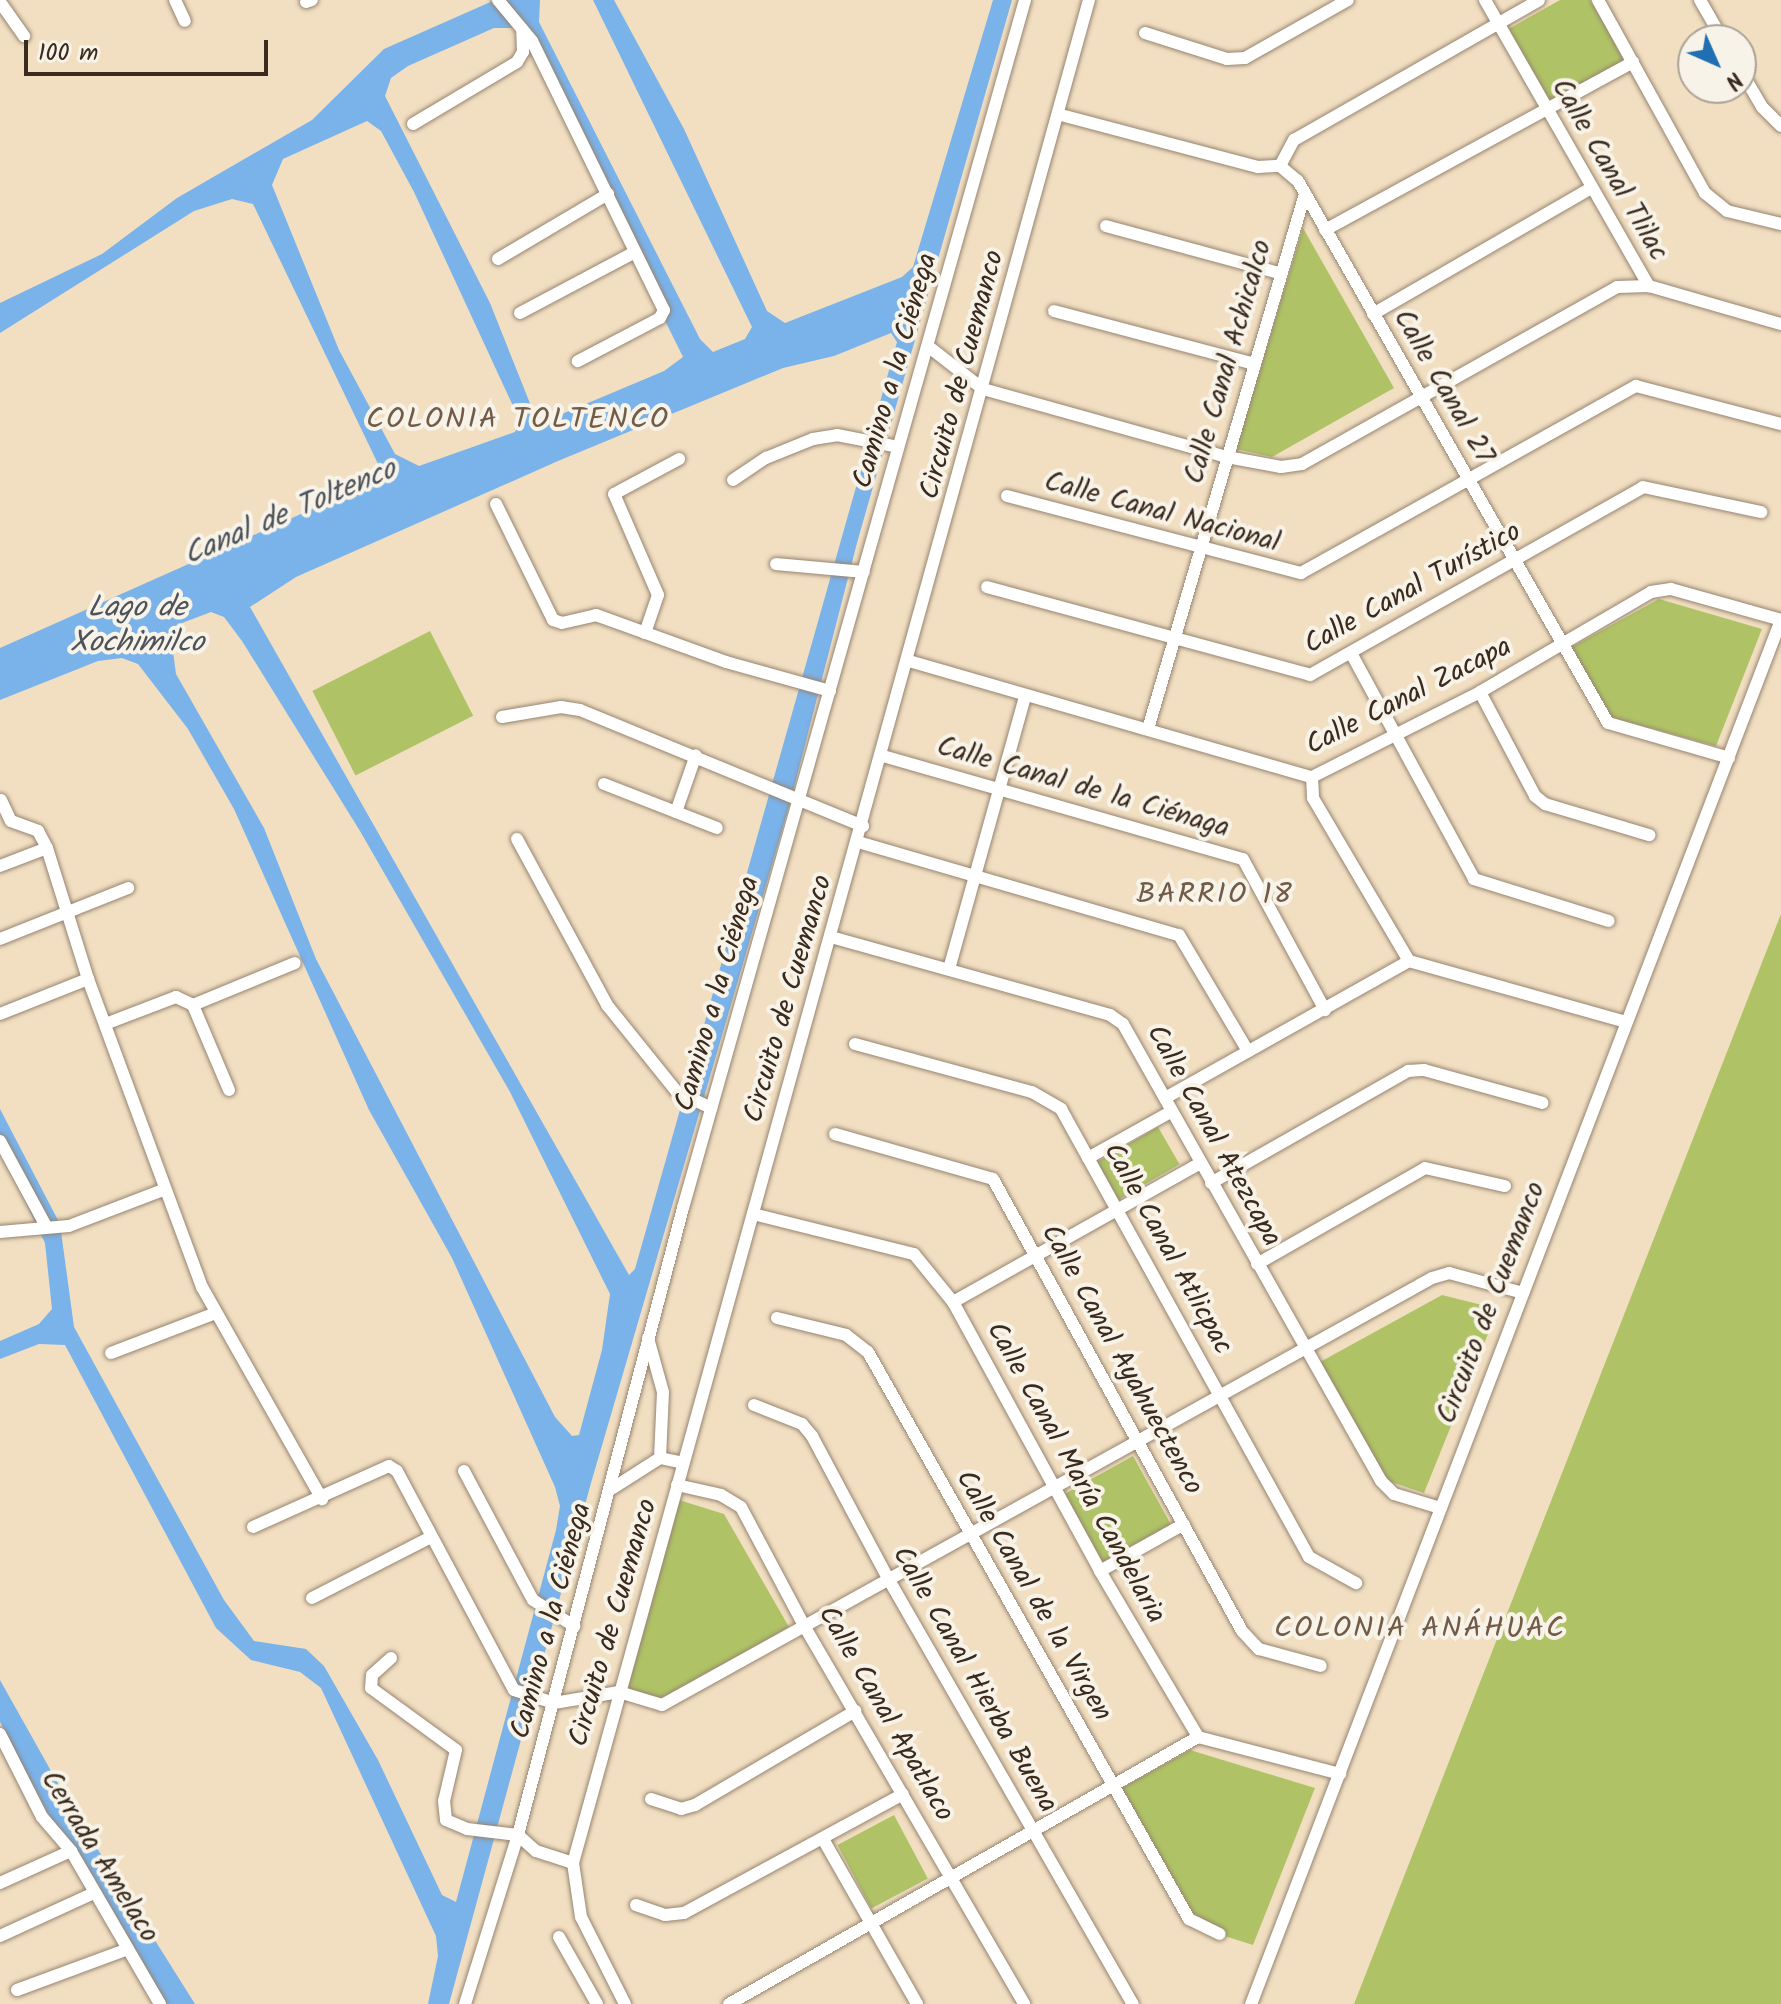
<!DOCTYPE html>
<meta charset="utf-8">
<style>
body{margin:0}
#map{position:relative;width:1781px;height:2004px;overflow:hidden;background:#f2dfc2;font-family:Kalam,sans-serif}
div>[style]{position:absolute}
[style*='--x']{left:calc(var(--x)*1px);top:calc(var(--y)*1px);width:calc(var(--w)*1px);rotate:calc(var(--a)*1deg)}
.green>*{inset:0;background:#afc366;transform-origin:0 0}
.water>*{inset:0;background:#7ab2ea}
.roads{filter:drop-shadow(0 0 2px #968470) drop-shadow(0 0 2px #968470)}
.minor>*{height:12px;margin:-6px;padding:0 6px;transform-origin:6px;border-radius:6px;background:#fff}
span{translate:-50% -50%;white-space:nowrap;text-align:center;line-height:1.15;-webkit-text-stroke:8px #f7f3e8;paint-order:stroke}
.street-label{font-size:28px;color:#3b2a1e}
.neighbourhood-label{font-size:30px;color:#725c47;letter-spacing:2px}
.water-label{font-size:30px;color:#4e535b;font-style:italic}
.north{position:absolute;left:1677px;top:24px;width:80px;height:80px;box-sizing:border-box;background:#f7f3e8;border:2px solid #aca397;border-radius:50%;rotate:135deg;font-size:22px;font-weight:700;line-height:32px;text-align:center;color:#3b2a1e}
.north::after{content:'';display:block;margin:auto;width:28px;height:36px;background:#1f6fb2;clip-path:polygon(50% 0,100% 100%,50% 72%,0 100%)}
.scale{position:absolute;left:24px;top:40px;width:244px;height:36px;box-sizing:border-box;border:4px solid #3b2a1e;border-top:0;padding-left:10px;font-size:24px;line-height:28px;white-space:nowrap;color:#3b2a1e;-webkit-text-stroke:6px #f7f3e8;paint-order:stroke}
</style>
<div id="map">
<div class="green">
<div style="clip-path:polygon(1560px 0,1590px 0,1626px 61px,1545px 105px,1505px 31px)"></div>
<div style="clip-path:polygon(1303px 228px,1394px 388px,1272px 457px,1236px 449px)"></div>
<div style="clip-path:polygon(1659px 599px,1762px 629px,1716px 746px,1610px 717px,1568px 649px)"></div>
<div style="left:430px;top:631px;width:95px;height:132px;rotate:63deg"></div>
<div style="clip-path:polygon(1781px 914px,1781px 2004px,1354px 2004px)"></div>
<div style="left:1158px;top:1127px;width:43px;height:80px;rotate:60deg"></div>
<div style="clip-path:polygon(1442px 1295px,1498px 1309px,1424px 1493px,1388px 1481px,1320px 1362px)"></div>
<div style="left:1133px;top:1456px;width:78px;height:89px;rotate:61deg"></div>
<div style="clip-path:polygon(679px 1500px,724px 1514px,789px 1627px,657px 1701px,624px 1695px)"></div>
<div style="clip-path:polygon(1190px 1750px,1315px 1788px,1253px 1945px,1193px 1926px,1120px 1789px)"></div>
<div style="left:894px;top:1815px;width:72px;height:64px;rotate:62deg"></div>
</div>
<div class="water">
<div style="clip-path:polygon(evenodd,495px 0,540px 0,539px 22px,700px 339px,713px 352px,745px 339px,752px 327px,593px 0,614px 0,684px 129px,767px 311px,785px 323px,902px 277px,913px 267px,993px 0,1012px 0,857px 543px,790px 803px,591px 1483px,449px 2004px,428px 2004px,438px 1956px,436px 1936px,321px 1688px,300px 1672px,251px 1660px,216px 1628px,65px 1345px,39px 1344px,0 1359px,0 1341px,39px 1324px,52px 1309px,45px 1243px,0 1149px,0 1109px,60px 1224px,74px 1327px,224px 1600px,254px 1641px,306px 1649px,324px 1666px,378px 1760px,442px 1895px,456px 1902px,556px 1530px,560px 1506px,555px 1487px,452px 1258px,369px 1110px,234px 809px,188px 729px,138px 664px,122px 658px,98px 661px,0 700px,0 648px,366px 485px,377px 479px,380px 468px,253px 204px,232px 199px,194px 211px,0 333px,0 303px,102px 254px,177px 198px,312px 120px,384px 49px,495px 0,494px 28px,516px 28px,530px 48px,683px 357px,664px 371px,550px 419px,542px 419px,531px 406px,490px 303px,385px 96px,391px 78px,408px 66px,494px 28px,495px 0,367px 121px,381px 131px,414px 192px,520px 421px,515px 432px,419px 466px,395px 454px,339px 350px,272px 185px,283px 159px,367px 121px,495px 0,891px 333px,897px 342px,635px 1269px,629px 1275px,250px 607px,296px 577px,558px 461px,783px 368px,834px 356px,891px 333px,495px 0,211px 612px,224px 617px,242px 641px,360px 831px,510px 1092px,610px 1294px,602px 1350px,579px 1435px,572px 1436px,555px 1417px,316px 959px,264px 828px,176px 674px,171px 637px,182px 623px,211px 612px)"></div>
<div style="clip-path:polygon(0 1680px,73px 1810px,195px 2004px,167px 2004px,93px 1876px,51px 1820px,0 1722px)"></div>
</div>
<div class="roads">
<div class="minor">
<div style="--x:175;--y:0;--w:23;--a:65"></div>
<div style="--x:498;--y:0;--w:53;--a:50.3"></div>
<div style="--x:532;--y:41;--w:300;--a:63.9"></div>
<div style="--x:664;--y:310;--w:9;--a:117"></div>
<div style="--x:660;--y:318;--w:93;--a:152.3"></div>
<div style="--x:1485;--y:0;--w:330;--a:60.2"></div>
<div style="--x:1649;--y:286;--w:137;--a:16.1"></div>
<div style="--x:1598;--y:0;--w:221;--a:61"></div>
<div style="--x:1705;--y:193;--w:28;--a:39"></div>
<div style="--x:1727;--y:211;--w:56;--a:13.5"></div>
<div style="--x:1700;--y:0;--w:46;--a:60.1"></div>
<div style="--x:0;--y:2;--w:42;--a:54.8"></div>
<div style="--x:306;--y:2;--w:6;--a:-18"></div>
<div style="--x:1145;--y:33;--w:86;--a:17.6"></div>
<div style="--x:1227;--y:59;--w:18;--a:-3"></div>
<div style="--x:1245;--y:58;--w:118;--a:-29.4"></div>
<div style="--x:1741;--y:71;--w:42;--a:59.7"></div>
<div style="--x:1762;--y:107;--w:27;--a:45"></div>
<div style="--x:1061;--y:115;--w:204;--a:14.8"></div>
<div style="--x:1258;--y:167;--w:22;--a:-3"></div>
<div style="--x:1280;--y:166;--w:23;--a:40"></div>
<div style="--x:1298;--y:181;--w:624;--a:60.23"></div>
<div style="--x:1608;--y:723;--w:126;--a:16.1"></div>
<div style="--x:413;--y:124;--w:121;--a:-30.8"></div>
<div style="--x:517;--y:62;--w:12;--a:-59"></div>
<div style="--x:523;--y:52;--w:23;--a:-92"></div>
<div style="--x:1280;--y:166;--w:30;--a:-62"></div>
<div style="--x:1294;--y:140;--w:282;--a:-29.7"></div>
<div style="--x:1106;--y:226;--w:179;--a:15.2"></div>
<div style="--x:1325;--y:230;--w:351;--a:-28.6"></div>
<div style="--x:498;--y:259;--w:128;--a:-30.6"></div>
<div style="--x:1054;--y:311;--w:207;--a:14.8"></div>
<div style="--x:520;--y:313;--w:130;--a:-27.9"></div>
<div style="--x:1373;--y:314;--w:252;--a:-30"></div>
<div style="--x:929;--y:347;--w:68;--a:37.9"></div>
<div style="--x:983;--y:389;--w:253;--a:15.6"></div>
<div style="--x:1227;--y:457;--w:55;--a:10.5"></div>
<div style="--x:1281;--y:467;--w:21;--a:-8"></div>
<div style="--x:1302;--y:464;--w:361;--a:-29.3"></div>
<div style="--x:1617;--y:287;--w:32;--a:-2"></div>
<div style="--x:733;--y:480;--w:40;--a:-34"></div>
<div style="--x:766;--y:458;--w:51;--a:-22"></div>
<div style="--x:813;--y:439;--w:24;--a:-9"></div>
<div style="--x:837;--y:435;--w:62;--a:11.1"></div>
<div style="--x:1007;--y:496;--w:304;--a:14.7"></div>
<div style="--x:1301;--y:573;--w:384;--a:-29.2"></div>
<div style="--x:1636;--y:386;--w:150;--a:14.7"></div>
<div style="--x:496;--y:504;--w:129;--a:63.8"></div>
<div style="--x:553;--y:620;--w:9;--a:18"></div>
<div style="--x:562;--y:623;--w:35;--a:-13"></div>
<div style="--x:596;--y:615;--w:138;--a:19.9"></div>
<div style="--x:726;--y:662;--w:108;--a:15.6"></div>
<div style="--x:776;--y:564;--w:88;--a:5.2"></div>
<div style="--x:987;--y:587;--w:335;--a:15.2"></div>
<div style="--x:1310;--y:675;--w:382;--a:-29.4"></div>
<div style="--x:1643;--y:487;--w:121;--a:12"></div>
<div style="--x:645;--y:633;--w:40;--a:-71.1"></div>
<div style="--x:658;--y:595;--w:110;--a:-113.5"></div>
<div style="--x:614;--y:494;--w:74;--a:-28.3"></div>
<div style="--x:1352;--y:655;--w:255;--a:61.4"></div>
<div style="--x:1474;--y:879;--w:141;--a:17.3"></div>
<div style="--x:909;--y:661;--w:419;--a:16.1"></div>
<div style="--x:1312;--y:777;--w:188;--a:-26.8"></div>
<div style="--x:1480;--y:692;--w:198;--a:-30.3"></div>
<div style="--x:1651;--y:592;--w:20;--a:-9"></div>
<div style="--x:1671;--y:589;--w:114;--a:15.7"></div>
<div style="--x:1781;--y:620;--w:1482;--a:110.95"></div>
<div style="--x:1480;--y:692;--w:118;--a:62.1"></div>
<div style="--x:1535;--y:796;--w:13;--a:39"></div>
<div style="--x:1545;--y:804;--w:109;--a:16.6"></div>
<div style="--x:502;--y:717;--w:60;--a:-9.6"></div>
<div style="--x:561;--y:707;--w:19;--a:9"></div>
<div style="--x:580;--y:710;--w:306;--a:22.3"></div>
<div style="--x:1148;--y:729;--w:558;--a:-73.65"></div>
<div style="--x:883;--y:756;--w:374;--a:16"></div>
<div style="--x:1243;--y:859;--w:172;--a:61.5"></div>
<div style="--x:1312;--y:777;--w:21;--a:87"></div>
<div style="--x:1313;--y:798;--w:189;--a:59.5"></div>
<div style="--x:604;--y:784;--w:121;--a:21.3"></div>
<div style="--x:1;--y:800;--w:23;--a:65"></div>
<div style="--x:11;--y:821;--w:29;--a:20"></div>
<div style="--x:38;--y:831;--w:19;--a:62"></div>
<div style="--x:676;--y:812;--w:60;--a:-70.7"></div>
<div style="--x:517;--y:839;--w:189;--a:61.5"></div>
<div style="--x:607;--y:1005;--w:112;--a:51.2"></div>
<div style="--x:677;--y:1092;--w:38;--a:25"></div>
<div style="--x:858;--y:842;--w:334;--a:16.2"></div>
<div style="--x:1179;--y:935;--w:135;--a:59.3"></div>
<div style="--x:0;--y:866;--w:50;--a:-21"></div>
<div style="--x:47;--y:848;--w:137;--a:72.6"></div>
<div style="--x:88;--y:979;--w:328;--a:69.7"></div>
<div style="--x:202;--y:1287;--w:244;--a:60.5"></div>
<div style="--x:831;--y:937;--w:290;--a:15.6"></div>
<div style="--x:1110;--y:1015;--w:16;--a:35"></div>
<div style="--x:1123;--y:1024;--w:525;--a:60.55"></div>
<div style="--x:1381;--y:1481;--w:18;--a:45"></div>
<div style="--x:1394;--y:1494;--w:45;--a:16.8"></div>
<div style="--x:0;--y:939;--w:138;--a:-21.7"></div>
<div style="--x:1409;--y:961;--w:225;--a:15.7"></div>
<div style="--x:949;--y:969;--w:283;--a:-74.4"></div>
<div style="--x:0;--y:1014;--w:95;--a:-21.7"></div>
<div style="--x:108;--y:1023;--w:73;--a:-20.9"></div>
<div style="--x:176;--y:997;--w:19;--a:25"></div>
<div style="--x:855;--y:1044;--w:183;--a:15.2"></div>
<div style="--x:1032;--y:1092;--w:34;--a:30"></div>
<div style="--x:1061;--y:1109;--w:512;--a:61.03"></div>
<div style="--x:1309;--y:1557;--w:54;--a:29"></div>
<div style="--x:229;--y:1090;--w:92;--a:-113"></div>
<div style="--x:193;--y:1005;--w:110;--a:-22.4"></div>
<div style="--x:1165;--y:1098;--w:280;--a:-29.3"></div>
<div style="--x:835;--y:1134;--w:164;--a:15.9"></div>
<div style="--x:993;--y:1179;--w:516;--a:61.15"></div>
<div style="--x:1242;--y:1631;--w:25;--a:47"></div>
<div style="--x:1259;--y:1649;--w:64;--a:15.3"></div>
<div style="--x:0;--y:1141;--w:97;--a:61.6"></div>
<div style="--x:1088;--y:1158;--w:96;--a:-29.2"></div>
<div style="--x:1211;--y:1183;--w:227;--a:-29.6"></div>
<div style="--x:1408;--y:1071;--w:16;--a:-4"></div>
<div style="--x:1424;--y:1070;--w:123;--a:15.5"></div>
<div style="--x:753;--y:1214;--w:166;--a:14"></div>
<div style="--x:914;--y:1254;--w:62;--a:50.9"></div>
<div style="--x:953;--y:1302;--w:307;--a:61.3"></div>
<div style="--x:1100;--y:1571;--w:193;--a:59.4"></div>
<div style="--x:1198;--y:1737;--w:147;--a:14.6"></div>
<div style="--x:0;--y:1232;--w:69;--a:-5"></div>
<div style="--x:69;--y:1226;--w:101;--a:-21"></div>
<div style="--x:1257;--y:1264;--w:193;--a:-29.7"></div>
<div style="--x:1425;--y:1168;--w:82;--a:12.7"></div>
<div style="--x:953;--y:1302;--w:284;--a:-29.3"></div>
<div style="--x:777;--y:1318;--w:71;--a:13.8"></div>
<div style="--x:846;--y:1335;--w:28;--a:38"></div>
<div style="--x:868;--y:1352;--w:652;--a:60.48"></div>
<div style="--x:1189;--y:1919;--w:34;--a:26"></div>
<div style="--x:648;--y:1338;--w:56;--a:74.5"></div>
<div style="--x:663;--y:1392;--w:66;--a:92.6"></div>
<div style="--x:111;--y:1353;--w:112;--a:-20.9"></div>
<div style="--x:754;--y:1405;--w:52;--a:21.6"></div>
<div style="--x:802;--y:1424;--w:16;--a:50"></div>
<div style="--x:812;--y:1436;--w:163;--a:61.9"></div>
<div style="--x:889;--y:1580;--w:489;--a:60.1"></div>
<div style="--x:464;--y:1471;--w:146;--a:61.9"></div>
<div style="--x:533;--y:1600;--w:49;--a:32.4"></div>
<div style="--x:677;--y:1485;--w:45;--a:12.8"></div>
<div style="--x:721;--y:1495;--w:23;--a:31"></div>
<div style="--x:741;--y:1507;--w:138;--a:62"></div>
<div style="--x:806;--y:1629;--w:434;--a:59.8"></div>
<div style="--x:613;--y:1488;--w:56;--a:-32.6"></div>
<div style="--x:660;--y:1458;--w:24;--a:12"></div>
<div style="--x:253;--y:1527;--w:149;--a:-24.2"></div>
<div style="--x:389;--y:1466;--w:9;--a:32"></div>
<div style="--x:397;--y:1471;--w:248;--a:61.9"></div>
<div style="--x:514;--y:1690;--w:42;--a:18"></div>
<div style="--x:554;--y:1703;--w:66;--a:-9.6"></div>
<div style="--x:619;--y:1692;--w:45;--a:16.8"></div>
<div style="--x:662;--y:1705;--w:880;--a:-29.01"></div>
<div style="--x:1432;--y:1278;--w:18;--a:-16"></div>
<div style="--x:1449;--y:1273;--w:77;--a:15.1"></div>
<div style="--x:1100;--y:1571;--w:96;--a:-29.2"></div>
<div style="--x:312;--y:1598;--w:134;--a:-27.1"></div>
<div style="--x:391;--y:1658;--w:25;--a:138"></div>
<div style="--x:372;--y:1675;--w:13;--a:94"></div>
<div style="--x:371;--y:1688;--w:105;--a:36.1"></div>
<div style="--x:456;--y:1750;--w:52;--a:103.2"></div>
<div style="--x:444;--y:1801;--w:19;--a:84"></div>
<div style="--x:446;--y:1820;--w:23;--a:23"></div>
<div style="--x:467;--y:1829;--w:51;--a:6.7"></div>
<div style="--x:518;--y:1835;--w:24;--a:42"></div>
<div style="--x:536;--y:1851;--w:39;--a:18"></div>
<div style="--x:0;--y:1734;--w:93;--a:63.2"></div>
<div style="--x:42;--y:1817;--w:45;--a:49.5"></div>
<div style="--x:71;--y:1851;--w:177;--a:59.8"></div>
<div style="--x:651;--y:1799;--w:32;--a:18"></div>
<div style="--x:681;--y:1809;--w:15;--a:-16"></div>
<div style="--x:695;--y:1805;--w:186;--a:-30.4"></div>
<div style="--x:823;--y:1839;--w:190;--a:60.3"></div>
<div style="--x:0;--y:1883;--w:78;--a:-24.3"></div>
<div style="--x:636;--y:1905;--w:31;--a:19"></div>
<div style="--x:665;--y:1915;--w:19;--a:-6"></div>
<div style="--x:684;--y:1913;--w:249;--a:-28.5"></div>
<div style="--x:0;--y:1936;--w:103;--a:-24.6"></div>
<div style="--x:559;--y:1937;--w:77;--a:60.4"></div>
<div style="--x:17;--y:1990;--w:118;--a:-20.3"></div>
<div style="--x:465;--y:2004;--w:177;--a:-72.6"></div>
<div style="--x:518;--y:1835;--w:648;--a:-75.26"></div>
<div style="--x:683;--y:1208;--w:1255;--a:-74.19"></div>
<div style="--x:625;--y:2004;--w:97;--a:-116.8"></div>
<div style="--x:581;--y:1917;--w:55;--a:-98.4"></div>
<div style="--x:573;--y:1863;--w:1933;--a:-74.52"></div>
<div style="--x:729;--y:2004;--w:540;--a:-29.65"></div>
</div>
</div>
<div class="street-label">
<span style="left:1609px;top:170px;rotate:60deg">Calle Canal Tlilac</span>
<span style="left:1229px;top:362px;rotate:-74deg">Calle Canal Achicalco</span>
<span style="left:896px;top:371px;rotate:-74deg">Camino a la Ciénega</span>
<span style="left:963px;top:375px;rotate:-75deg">Circuito de Cuemanco</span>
<span style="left:1443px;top:387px;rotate:60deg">Calle Canal 27</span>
<span style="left:1162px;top:513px;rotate:15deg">Calle Canal Nacional</span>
<span style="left:1413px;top:589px;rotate:-29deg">Calle Canal Turístico</span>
<span style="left:1409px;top:697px;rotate:-27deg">Calle Canal Zacapa</span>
<span style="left:1083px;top:788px;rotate:16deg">Calle Canal de la Ciénaga</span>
<span style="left:718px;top:994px;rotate:-74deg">Camino a la Ciénega</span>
<span style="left:789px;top:999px;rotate:-74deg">Circuito de Cuemanco</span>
<span style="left:1213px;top:1136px;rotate:61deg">Calle Canal Atezcapa</span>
<span style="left:1167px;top:1249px;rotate:61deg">Calle Canal Atlicpac</span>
<span style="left:1492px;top:1303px;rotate:-69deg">Circuito de Cuemanco</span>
<span style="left:1121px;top:1360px;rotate:61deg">Calle Canal Ayahuectenco</span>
<span style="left:1075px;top:1473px;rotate:61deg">Calle Canal María Candelaria</span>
<span style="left:1033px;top:1596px;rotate:60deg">Calle Canal de la Virgen</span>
<span style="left:552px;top:1621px;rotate:-75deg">Camino a la Ciénega</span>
<span style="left:614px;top:1623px;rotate:-74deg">Circuito de Cuemanco</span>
<span style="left:974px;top:1680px;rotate:60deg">Calle Canal Hierba Buena</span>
<span style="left:885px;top:1714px;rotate:60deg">Calle Canal Apatlaco</span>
<span style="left:99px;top:1857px;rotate:58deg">Cerrada Amelaco</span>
</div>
<div class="neighbourhood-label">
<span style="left:518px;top:420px">COLONIA TOLTENCO</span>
<span style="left:1215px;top:895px">BARRIO 18</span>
<span style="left:1420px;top:1629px">COLONIA ANÁHUAC</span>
</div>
<div class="water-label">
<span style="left:290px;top:513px;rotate:-23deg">Canal de Toltenco</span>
<span style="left:137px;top:625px">Lago de<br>Xochimilco</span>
</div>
<div class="north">N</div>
<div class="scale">100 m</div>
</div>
